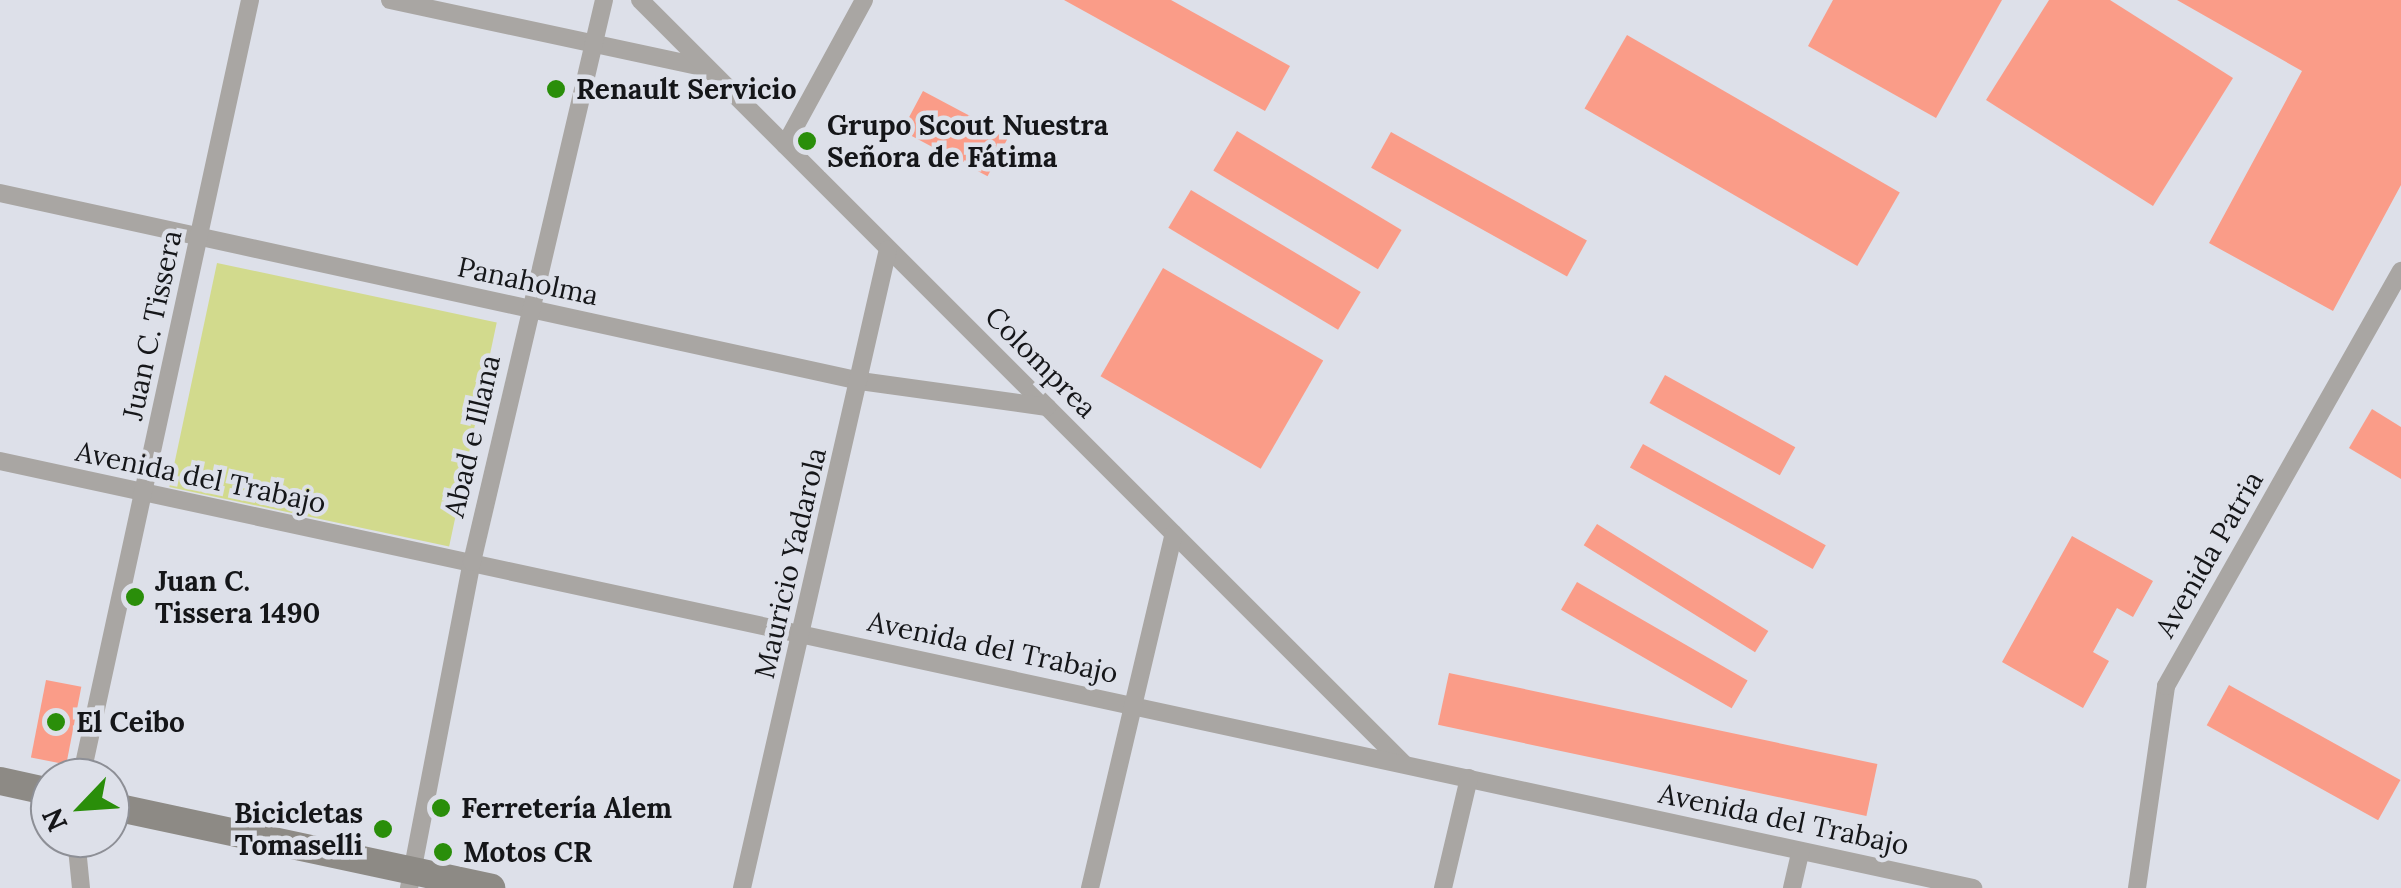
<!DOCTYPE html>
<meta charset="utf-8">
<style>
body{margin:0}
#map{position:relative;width:2401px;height:888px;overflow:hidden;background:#dde0e9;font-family:Lora,serif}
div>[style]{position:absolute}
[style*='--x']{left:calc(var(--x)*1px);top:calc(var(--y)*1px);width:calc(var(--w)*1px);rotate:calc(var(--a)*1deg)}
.green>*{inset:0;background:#d2da8d;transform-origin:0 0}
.building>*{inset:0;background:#fa9c88;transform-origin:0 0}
.street>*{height:18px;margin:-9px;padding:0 9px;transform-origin:9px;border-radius:9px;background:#a9a6a3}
.secondary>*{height:28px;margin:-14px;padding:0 14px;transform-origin:14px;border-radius:14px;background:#8d8a85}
.dots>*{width:28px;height:28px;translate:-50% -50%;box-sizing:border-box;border:5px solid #dde0e9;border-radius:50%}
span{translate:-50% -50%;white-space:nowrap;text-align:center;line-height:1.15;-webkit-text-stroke:9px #dde0e9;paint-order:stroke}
.poi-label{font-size:28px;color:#151619;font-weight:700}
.left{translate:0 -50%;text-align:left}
.right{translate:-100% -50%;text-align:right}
.street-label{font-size:28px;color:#151619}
.north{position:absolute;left:30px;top:758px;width:100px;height:100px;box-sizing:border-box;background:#dde0e9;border:2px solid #8d8f96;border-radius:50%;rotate:245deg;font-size:28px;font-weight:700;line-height:40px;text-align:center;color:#151619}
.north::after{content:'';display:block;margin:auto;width:35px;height:45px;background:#2a8e0a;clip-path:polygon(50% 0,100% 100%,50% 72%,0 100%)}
</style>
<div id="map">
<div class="green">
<div style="left:217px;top:263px;width:286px;height:229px;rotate:12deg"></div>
</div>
<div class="building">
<div style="clip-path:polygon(1064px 0,1171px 0,1290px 66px,1265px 111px)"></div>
<div style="clip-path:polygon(1833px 0,2002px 0,1936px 118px,1808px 46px)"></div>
<div style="clip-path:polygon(2049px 0,2110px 0,2233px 78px,2153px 206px,1986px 100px)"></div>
<div style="clip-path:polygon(2177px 0,2401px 0,2401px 185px,2333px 311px,2209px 243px,2302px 71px)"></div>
<div style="left:1627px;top:35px;width:315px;height:85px;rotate:30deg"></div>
<div style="left:923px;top:91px;width:97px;height:45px;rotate:28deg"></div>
<div style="left:1237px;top:131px;width:192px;height:46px;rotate:31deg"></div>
<div style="left:1391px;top:132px;width:224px;height:41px;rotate:29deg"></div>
<div style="left:1191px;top:190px;width:198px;height:44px;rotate:31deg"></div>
<div style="left:1163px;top:268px;width:185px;height:125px;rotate:30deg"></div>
<div style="left:1665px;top:375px;width:149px;height:32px;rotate:29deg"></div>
<div style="clip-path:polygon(2372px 409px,2401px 427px,2401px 479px,2349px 448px)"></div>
<div style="left:1643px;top:444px;width:209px;height:27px;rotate:29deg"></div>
<div style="left:1597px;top:524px;width:202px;height:25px;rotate:32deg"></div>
<div style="clip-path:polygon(2072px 536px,2153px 581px,2133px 617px,2117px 608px,2093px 652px,2109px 661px,2083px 708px,2002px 662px)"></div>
<div style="left:1577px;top:582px;width:197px;height:32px;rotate:30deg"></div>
<div style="left:1449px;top:673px;width:438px;height:53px;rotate:12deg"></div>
<div style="left:46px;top:680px;width:36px;height:79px;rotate:11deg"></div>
<div style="left:2229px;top:685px;width:196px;height:46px;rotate:29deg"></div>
</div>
<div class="street">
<div style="--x:390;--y:0;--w:324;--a:12.1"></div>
<div style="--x:640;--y:0;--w:1079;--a:45"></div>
<div style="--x:785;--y:145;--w:165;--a:-61.4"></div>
<div style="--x:0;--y:193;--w:880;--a:12.33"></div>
<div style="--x:860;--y:381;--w:189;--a:7.9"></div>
<div style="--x:0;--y:461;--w:2019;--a:12.21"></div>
<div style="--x:81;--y:778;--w:796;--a:-77.74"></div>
<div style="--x:76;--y:838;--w:50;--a:84.3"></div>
<div style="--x:409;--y:888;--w:332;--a:-79.1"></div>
<div style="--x:472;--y:562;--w:577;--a:-76.78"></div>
<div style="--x:742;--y:888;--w:655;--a:-77.13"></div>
<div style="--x:1090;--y:888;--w:364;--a:-76.7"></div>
<div style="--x:1443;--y:888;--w:113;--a:-76.7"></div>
<div style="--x:1792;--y:888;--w:37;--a:-77"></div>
<div style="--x:2137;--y:888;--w:204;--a:-81.8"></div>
<div style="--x:2166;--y:686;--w:477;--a:-60.5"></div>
</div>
<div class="secondary">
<div style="--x:0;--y:781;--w:51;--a:12.4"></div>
<div style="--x:110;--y:806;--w:390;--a:12.1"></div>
</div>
<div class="dots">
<div style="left:556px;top:89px;background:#2a8e0a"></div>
<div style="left:807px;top:141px;background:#2a8e0a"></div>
<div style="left:135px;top:597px;background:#2a8e0a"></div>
<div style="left:56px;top:722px;background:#2a8e0a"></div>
<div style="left:441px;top:808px;background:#2a8e0a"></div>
<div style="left:383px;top:829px;background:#2a8e0a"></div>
<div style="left:443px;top:852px;background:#2a8e0a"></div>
</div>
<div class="poi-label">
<span class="left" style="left:576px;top:89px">Renault Servicio</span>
<span class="left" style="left:827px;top:141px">Grupo Scout Nuestra<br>Señora de Fátima</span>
<span class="left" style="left:155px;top:597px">Juan C.<br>Tissera 1490</span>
<span class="left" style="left:76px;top:722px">El Ceibo</span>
<span class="left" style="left:461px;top:808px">Ferretería Alem</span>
<span class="right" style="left:363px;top:829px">Bicicletas<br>Tomaselli</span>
<span class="left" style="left:463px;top:852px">Motos CR</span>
</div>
<div class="street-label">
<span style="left:528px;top:281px;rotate:12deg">Panaholma</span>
<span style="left:152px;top:325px;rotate:-78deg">Juan C. Tissera</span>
<span style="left:1041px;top:362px;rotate:45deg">Colomprea</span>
<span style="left:472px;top:436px;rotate:-77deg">Abad e Illana</span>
<span style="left:201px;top:477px;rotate:12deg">Avenida del Trabajo</span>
<span style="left:2209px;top:554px;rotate:-60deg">Avenida Patria</span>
<span style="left:790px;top:563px;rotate:-77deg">Mauricio Yadarola</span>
<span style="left:993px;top:647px;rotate:12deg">Avenida del Trabajo</span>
<span style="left:1784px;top:819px;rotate:12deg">Avenida del Trabajo</span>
</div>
<div class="north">N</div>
</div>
